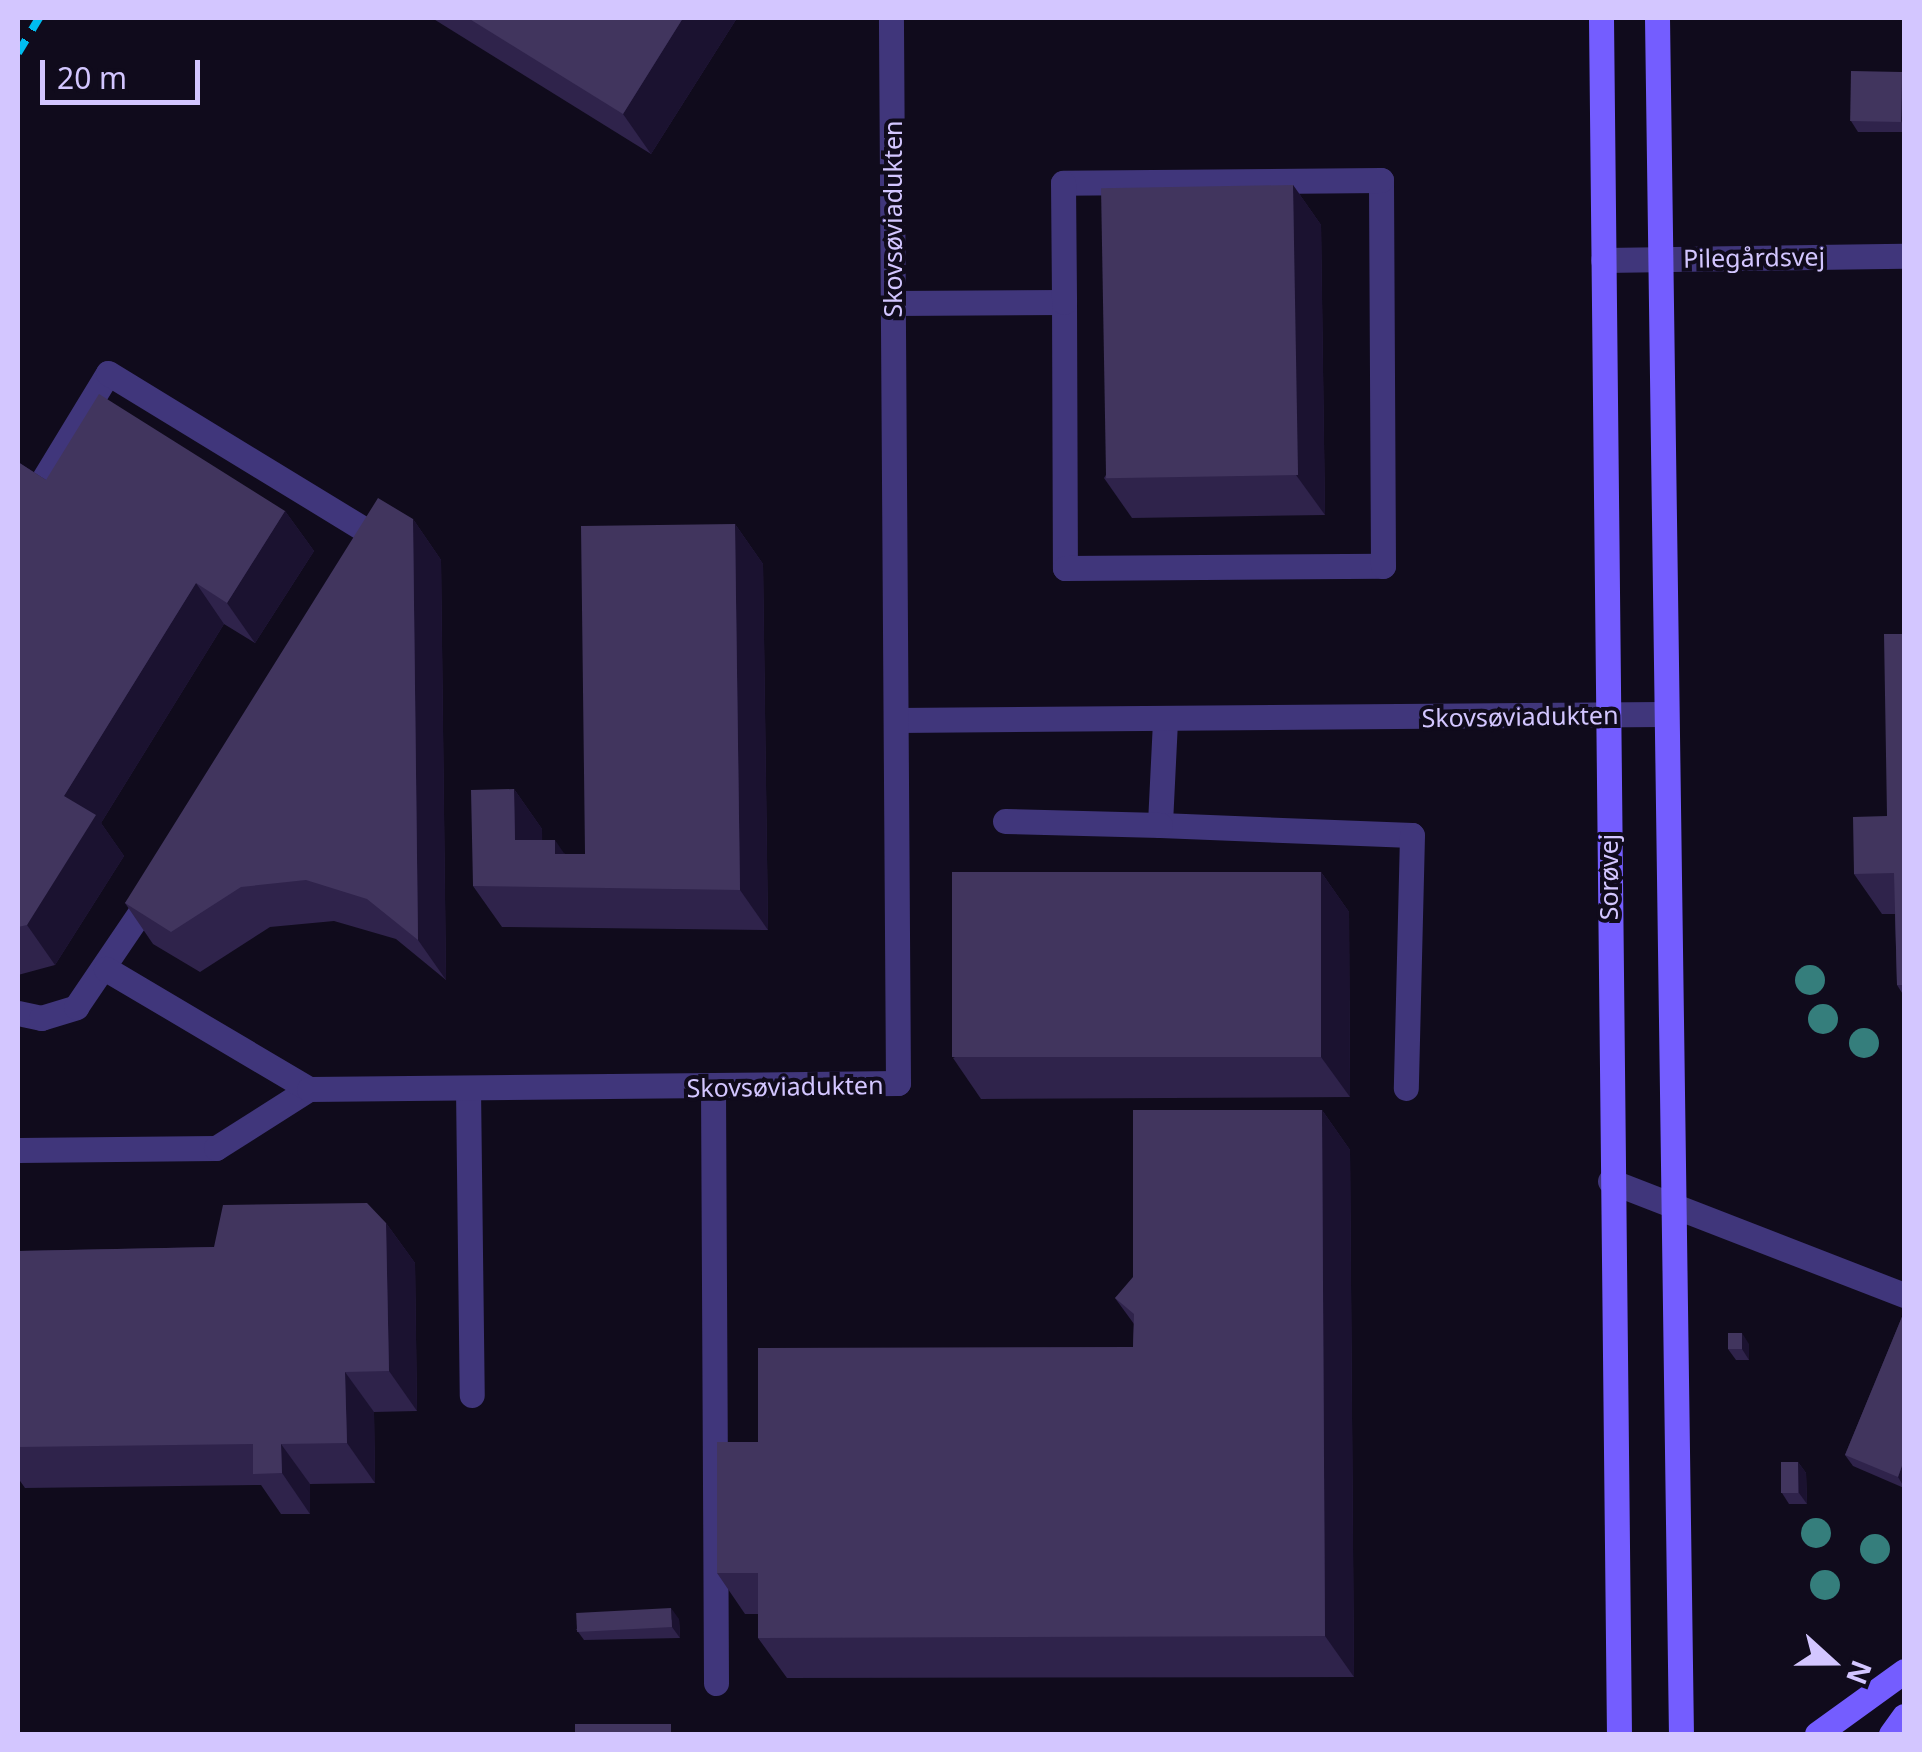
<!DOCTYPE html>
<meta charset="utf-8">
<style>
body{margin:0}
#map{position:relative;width:1922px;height:1752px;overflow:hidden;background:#100b1c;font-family:"Noto Sans",sans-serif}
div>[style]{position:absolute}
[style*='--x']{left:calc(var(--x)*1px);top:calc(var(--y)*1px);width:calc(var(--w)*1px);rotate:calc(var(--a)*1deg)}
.lane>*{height:25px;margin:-12.5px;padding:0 12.5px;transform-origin:12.5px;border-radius:12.5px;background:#40367b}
.street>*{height:25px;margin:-12.5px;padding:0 12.5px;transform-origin:12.5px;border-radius:12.5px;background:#40367b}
.secondary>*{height:25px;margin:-12.5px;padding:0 12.5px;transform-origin:12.5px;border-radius:12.5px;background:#745dff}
.rail>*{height:8px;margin-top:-4px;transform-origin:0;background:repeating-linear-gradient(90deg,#00bdf0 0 15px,transparent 0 27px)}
.trees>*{width:30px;height:30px;margin:-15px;border-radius:50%;background:#357e7c}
.wall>*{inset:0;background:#2f234b}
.shaded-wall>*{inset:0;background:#1b1230}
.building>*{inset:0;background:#41355e;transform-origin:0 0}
span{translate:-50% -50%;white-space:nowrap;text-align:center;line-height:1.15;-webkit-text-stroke:8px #100b1c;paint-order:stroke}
.street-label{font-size:25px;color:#d3c6ff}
.frame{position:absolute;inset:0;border:20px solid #d3c6ff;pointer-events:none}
.north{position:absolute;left:1782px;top:1612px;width:100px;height:100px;-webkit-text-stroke:8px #100b1c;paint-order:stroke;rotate:111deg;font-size:28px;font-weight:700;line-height:40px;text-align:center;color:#d3c6ff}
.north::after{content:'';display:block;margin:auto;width:35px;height:45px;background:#d3c6ff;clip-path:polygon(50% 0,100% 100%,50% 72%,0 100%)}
.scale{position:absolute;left:40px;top:60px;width:160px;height:45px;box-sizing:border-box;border:5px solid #d3c6ff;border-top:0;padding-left:12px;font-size:30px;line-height:35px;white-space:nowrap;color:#d3c6ff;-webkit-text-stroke:8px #100b1c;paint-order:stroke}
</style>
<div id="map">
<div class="lane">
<div style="--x:893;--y:303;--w:171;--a:-0.3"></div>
<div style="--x:1064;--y:302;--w:266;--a:89.8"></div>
<div style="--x:1065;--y:568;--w:318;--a:-0.4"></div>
<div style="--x:1383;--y:566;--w:386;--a:-90.3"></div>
<div style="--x:1381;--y:180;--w:318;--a:179.5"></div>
<div style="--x:1063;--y:183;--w:119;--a:89.5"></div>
<div style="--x:18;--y:521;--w:173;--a:-58.7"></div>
<div style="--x:108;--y:373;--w:309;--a:31.4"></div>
<div style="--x:372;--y:534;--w:19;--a:122"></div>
<div style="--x:1165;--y:721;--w:104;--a:92.8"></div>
<div style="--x:1160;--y:825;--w:252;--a:2.3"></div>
<div style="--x:1412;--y:835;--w:253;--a:91.4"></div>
<div style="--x:1005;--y:821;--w:155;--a:1.5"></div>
<div style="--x:18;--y:1013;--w:24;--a:12"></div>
<div style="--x:41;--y:1018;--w:37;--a:-17"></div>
<div style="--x:76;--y:1007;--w:139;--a:-55.9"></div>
<div style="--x:468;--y:1088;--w:307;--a:89.3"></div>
<div style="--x:713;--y:1088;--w:595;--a:89.71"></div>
<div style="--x:18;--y:1150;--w:198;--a:-0.6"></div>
<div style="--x:216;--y:1148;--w:110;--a:-32.4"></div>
<div style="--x:309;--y:1089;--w:236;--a:-149.4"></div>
<div style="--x:1610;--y:1181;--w:315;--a:21.2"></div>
</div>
<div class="street">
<div style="--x:1603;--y:260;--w:301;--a:-0.8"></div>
<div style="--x:896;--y:720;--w:767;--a:-0.45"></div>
<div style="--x:309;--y:1089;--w:589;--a:-0.58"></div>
<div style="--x:898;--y:1083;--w:1065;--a:-90.38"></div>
</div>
<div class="secondary">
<div style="--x:1601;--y:18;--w:1716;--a:89.4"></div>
<div style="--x:1657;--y:18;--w:1716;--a:89.2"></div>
<div style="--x:1817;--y:1734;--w:107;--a:-35.9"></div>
<div style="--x:1891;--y:1734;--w:22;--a:-54"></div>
</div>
<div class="rail">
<div style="--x:18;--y:53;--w:41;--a:-59"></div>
</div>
<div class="trees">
<div style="left:1810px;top:980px"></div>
<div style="left:1823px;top:1019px"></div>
<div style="left:1864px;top:1043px"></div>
<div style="left:1816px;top:1533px"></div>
<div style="left:1875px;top:1549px"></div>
<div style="left:1825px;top:1585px"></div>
</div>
<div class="wall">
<div style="clip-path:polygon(432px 18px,737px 18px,651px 154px)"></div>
<div style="clip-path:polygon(1902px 72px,1904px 75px,1904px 132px,1858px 132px,1851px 121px)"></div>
<div style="clip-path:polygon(1293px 185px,1321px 225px,1325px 515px,1132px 518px,1104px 478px)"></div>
<div style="clip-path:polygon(18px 462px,46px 480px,285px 511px,314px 551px,255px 643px,224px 624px,101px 823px,124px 856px,55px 965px,18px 975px)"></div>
<div style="clip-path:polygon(413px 519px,441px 560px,446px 980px,396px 939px,334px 921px,270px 927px,200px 972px,153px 944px,125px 903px)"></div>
<div style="clip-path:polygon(735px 524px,763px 564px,768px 930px,502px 927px,473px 886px,514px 789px,542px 829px,542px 840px,565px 854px,585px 854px)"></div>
<div style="clip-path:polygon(1904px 634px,1904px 996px,1897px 985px,1895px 914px,1882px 914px,1854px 874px,1887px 816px)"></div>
<div style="clip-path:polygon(1321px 872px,1349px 912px,1350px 1097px,981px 1099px,953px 1058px)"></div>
<div style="clip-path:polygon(1322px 1110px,1350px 1150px,1354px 1677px,787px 1678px,758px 1638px,758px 1614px,745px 1614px,717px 1573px,758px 1442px,1133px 1347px,1134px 1324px,1115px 1298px)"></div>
<div style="clip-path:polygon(386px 1223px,415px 1263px,417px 1411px,374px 1412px,375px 1483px,310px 1484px,310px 1514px,281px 1514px,261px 1485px,25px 1488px,18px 1478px,18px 1251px,214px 1247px)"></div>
<div style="clip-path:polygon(1904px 1312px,1904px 1488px,1853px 1466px,1845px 1455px)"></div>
<div style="clip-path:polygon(1749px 1344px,1749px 1360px,1736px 1360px,1728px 1349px)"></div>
<div style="clip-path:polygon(1798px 1462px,1806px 1473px,1807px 1504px,1789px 1504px,1782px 1493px)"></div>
<div style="clip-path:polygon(679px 1619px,680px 1638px,584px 1640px,576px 1629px)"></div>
</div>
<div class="shaded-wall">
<div style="clip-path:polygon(683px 18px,737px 18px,651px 154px,623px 114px)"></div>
<div style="clip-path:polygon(1902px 72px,1904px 75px,1904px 126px,1901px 121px)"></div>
<div style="clip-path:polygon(1293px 185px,1321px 225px,1325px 515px,1296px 475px)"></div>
<div style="clip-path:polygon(285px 511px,314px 551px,255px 643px,227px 603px)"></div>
<div style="clip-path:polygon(413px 519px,441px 560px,446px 980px,418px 940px)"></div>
<div style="clip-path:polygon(735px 524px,763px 564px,768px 930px,740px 890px)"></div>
<div style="clip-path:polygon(196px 583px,224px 624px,101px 823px,124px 856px,55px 965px,27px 925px,64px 796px)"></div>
<div style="clip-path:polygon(514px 789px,542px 829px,543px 881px,515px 840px)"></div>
<div style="clip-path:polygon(555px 840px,583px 881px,555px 854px)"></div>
<div style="clip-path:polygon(1321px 872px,1349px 912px,1350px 1097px,1321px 1057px)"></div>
<div style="clip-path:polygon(1322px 1110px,1350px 1150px,1354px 1677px,1325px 1636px)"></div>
<div style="clip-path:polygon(386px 1223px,415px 1263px,417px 1411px,389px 1371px)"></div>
<div style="clip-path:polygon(1742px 1333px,1749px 1344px,1749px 1360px,1742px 1349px)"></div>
<div style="clip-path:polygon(345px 1372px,374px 1412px,375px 1483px,347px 1443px)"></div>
<div style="clip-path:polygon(281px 1444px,310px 1484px,310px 1514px,282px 1473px)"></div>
<div style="clip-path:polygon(1904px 1460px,1904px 1487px,1898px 1477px)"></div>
<div style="clip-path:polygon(1798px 1462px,1806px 1473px,1807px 1504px,1799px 1493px)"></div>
<div style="clip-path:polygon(671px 1608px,679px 1619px,680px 1638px,672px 1627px)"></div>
</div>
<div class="building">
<div style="clip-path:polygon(468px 18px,683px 18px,623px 114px)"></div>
<div style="left:1851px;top:71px;width:51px;height:50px;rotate:1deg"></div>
<div style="left:1293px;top:185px;width:290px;height:192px;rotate:89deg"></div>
<div style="clip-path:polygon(99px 394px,285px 511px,227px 603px,196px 583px,64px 796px,96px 815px,27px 925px,18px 927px,18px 462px,46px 480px)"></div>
<div style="clip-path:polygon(378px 498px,413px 519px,418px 940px,367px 899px,306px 880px,241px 887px,171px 932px,125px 903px)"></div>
<div style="clip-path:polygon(735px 524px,740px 890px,473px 886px,471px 790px,514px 789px,515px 840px,555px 840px,555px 854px,585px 854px,581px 526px)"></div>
<div style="clip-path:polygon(1884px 634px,1904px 634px,1904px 985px,1897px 985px,1894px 873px,1854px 874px,1853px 817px,1887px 816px)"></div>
<div style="left:1321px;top:872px;width:185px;height:369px;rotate:90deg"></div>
<div style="clip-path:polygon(1133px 1110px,1322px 1110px,1325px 1636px,758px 1638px,758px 1573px,717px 1573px,717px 1442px,758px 1442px,758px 1348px,1133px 1347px,1134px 1314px,1115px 1298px,1133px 1277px)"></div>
<div style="clip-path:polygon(367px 1203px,386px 1223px,389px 1371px,345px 1372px,347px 1443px,281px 1444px,282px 1473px,253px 1474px,253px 1444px,18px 1447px,18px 1251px,214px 1247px,223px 1205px)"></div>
<div style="clip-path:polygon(1904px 1312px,1904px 1460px,1898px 1477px,1845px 1455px)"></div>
<div style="left:1742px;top:1333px;width:16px;height:14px;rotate:90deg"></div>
<div style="left:1781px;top:1462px;width:17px;height:31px"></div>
<div style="left:671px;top:1608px;width:19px;height:95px;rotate:87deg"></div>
<div style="left:671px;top:1724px;width:10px;height:96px;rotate:90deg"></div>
</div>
<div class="street-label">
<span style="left:892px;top:219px;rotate:-90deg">Skovsøviadukten</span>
<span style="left:1754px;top:257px;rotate:-1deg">Pilegårdsvej</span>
<span style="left:1520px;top:716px;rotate:-1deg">Skovsøviadukten</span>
<span style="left:1608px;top:877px;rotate:-90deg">Sorøvej</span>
<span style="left:785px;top:1086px;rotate:-1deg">Skovsøviadukten</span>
</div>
<div class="frame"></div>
<div class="north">N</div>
<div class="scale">20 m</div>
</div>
